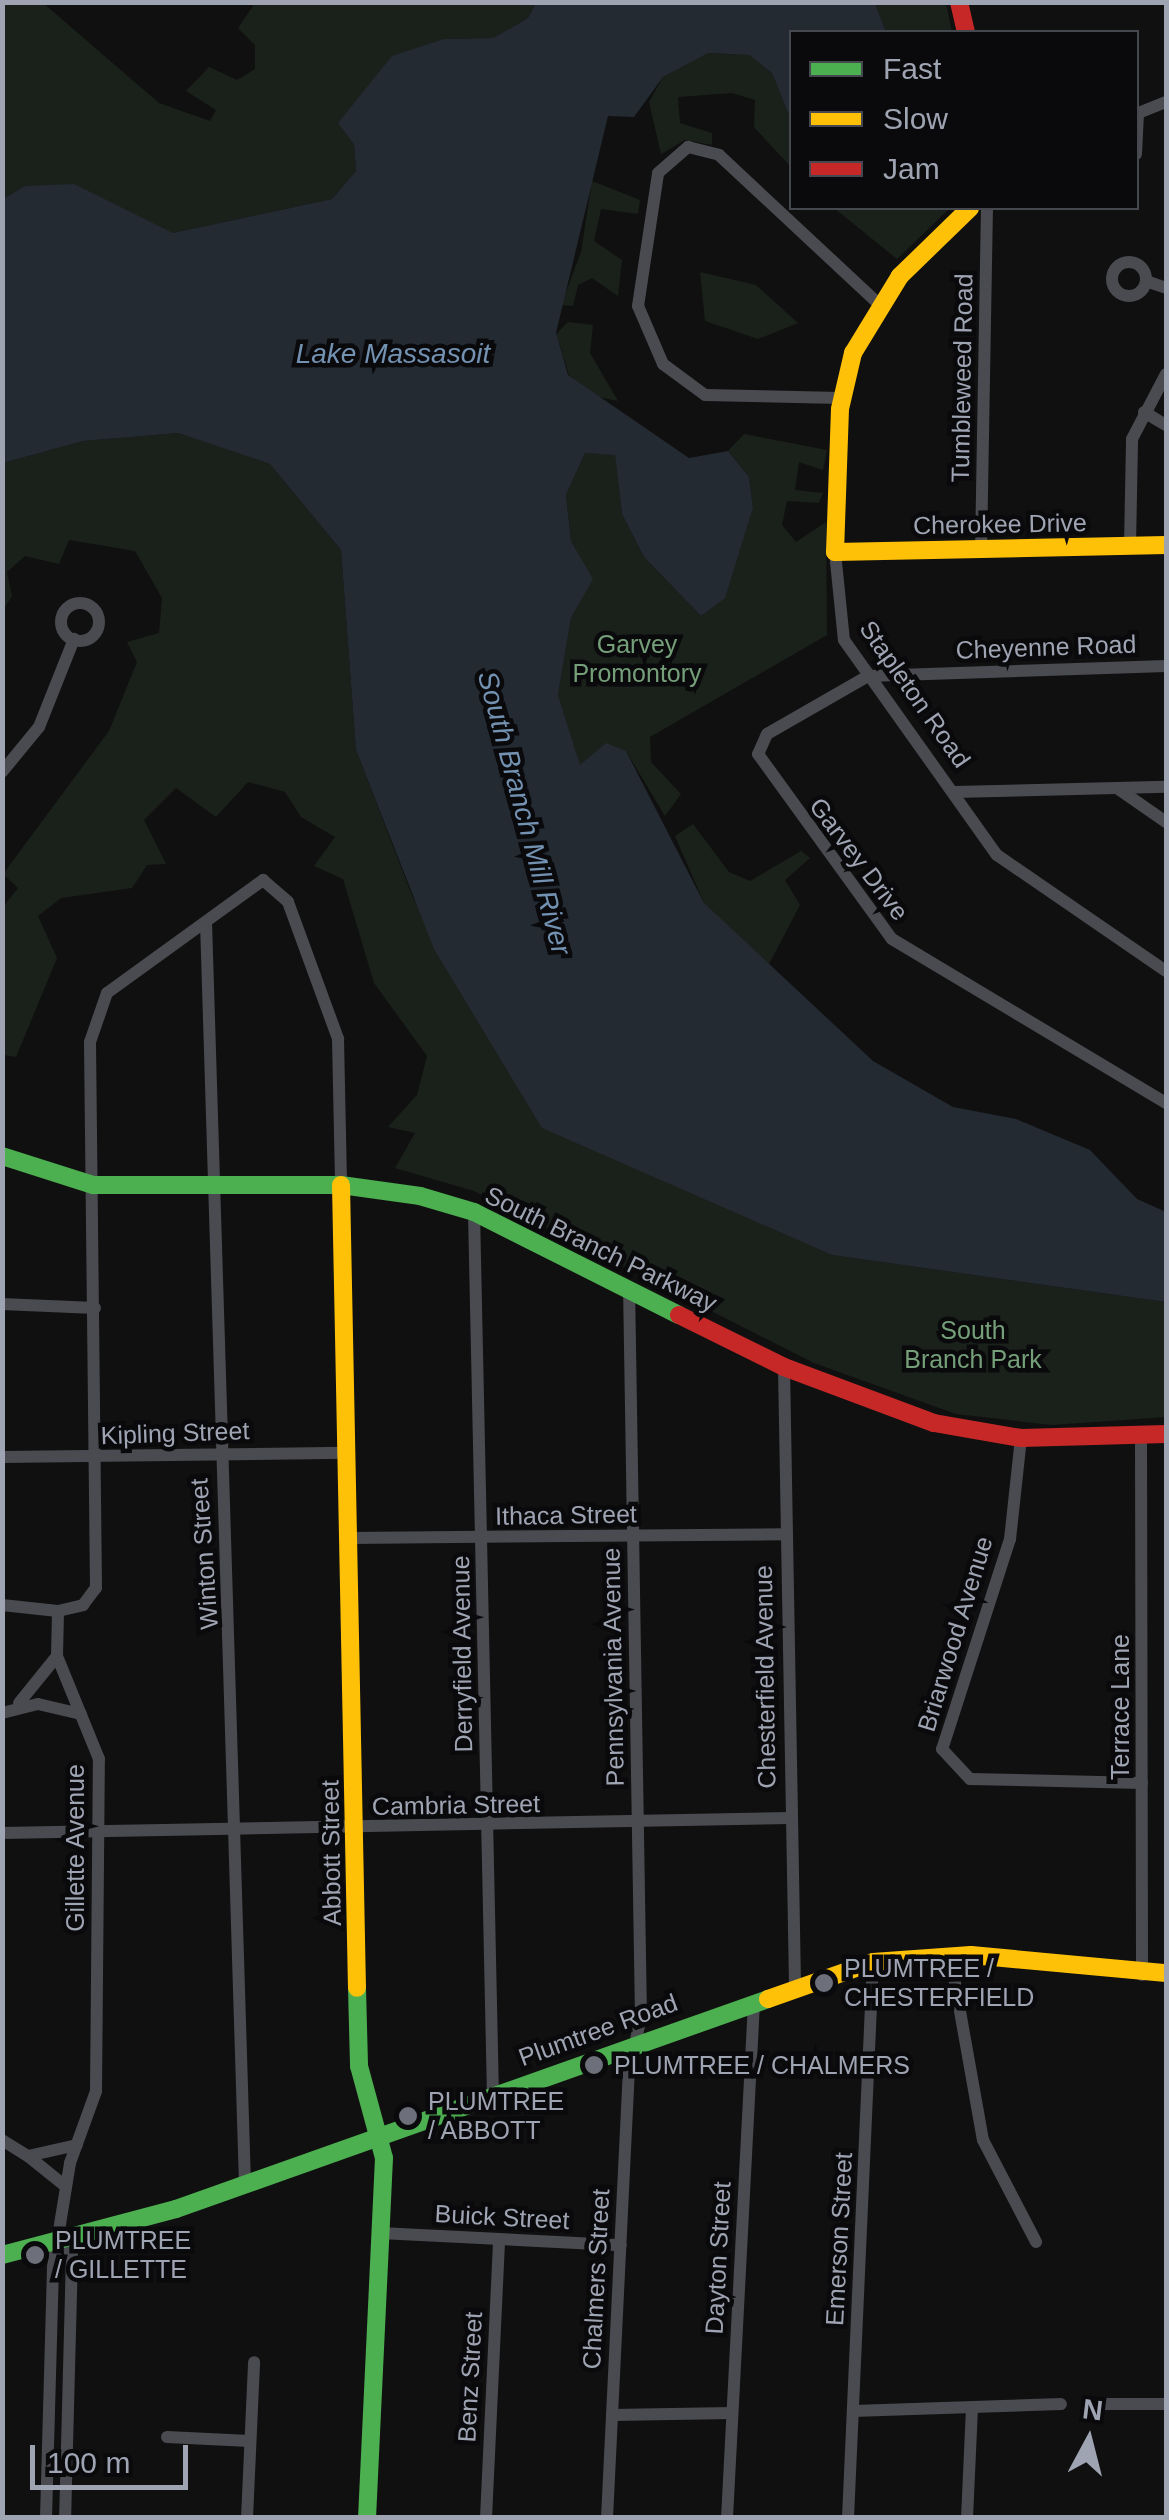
<!DOCTYPE html>
<style>
body{margin:0}
#map{position:relative;width:1169px;height:2520px;overflow:hidden;background:#101010;font-family:Arial,sans-serif}
div>[style]{position:absolute}
[style*='--x']{left:calc(var(--x)*1px);top:calc(var(--y)*1px);width:calc(var(--w)*1px);rotate:calc(var(--a)*1deg)}
.green>*{inset:0;background:#1a211b}
.water>*{inset:0;background:#232a32}
.street>*{height:12px;margin:-6px;padding:0 6px;transform-origin:6px;border-radius:6px;background:#4a4b50}
.street>.ring{margin:-6px;padding:0;box-sizing:content-box;background:none;border:12px solid #4a4b50;border-radius:50%}
.fast>*{height:18px;margin:-9px;padding:0 9px;transform-origin:9px;border-radius:9px;background:#4caf50}
.slow>*{height:18px;margin:-9px;padding:0 9px;transform-origin:9px;border-radius:9px;background:#ffc107}
.jam>*{height:18px;margin:-9px;padding:0 9px;transform-origin:9px;border-radius:9px;background:#c62828}
.dots>*{width:28px;height:28px;translate:-50% -50%;box-sizing:border-box;border:5px solid #0a0a0c;border-radius:50%}
span{translate:-50% -50%;white-space:nowrap;text-align:center;line-height:1.15;-webkit-text-stroke:9px #0a0a0c;paint-order:stroke}
.street-label{font-size:25px;color:#9fa4b3}
.park-label{font-size:25px;color:#759f79}
.poi-label{font-size:25px;color:#9fa4b3}
.left{translate:0 -50%;text-align:left}
.water-label{font-size:28px;color:#7391b1;font-style:italic}
.frame{position:absolute;inset:0;border:5px solid #9fa4b3;pointer-events:none}
.legend{position:absolute;left:789px;top:30px;width:350px;height:180px;box-sizing:border-box;background:#0a0a0c;border:2px solid #46484f;margin:0;padding:12px 18px;list-style:none;font-size:30px;color:#9fa4b3}
.legend li{display:flex;align-items:center;gap:20px;height:50px}
.legend b{width:50px;border:2px solid #46484f}
.north{position:absolute;left:1039px;top:2390px;width:100px;height:100px;-webkit-text-stroke:8px #0a0a0c;paint-order:stroke;rotate:7deg;font-size:28px;font-weight:700;line-height:40px;text-align:center;color:#9fa4b3}
.north::after{content:'';display:block;margin:auto;width:35px;height:45px;background:#9fa4b3;clip-path:polygon(50% 0,100% 100%,50% 72%,0 100%)}
.scale{position:absolute;left:30px;top:2445px;width:158px;height:45px;box-sizing:border-box;border:5px solid #9fa4b3;border-top:0;padding-left:12px;font-size:30px;line-height:35px;white-space:nowrap;color:#9fa4b3;-webkit-text-stroke:8px #0a0a0c;paint-order:stroke}
</style>
<div id="map">
<div class="green">
<div style="clip-path:polygon(2px 3px,43px 3px,159px 103px,210px 121px,216px 110px,186px 91px,209px 67px,237px 80px,255px 69px,255px 45px,238px 28px,255px 3px,536px 3px,528px 18px,493px 38px,444px 39px,354px 144px,356px 171px,332px 199px,173px 233px,25px 186px,3px 199px)"></div>
<div style="clip-path:polygon(875px 3px,946px 3px,952px 32px,886px 32px)"></div>
<div style="clip-path:polygon(707px 53px,749px 55px,772px 73px,791px 120px,791px 167px,754px 127px,755px 100px,732px 93px,678px 97px,680px 123px,712px 133px,712px 145px,685px 140px,661px 154px,649px 102px,663px 77px)"></div>
<div style="clip-path:polygon(592px 181px,640px 200px,638px 214px,601px 209px,594px 241px,622px 260px,618px 296px,592px 278px,578px 285px,573px 306px,561px 305px,581px 252px)"></div>
<div style="clip-path:polygon(834px 208px,896px 209px,950px 208px,897px 259px)"></div>
<div style="clip-path:polygon(700px 272px,756px 285px,798px 323px,758px 339px,705px 321px)"></div>
<div style="clip-path:polygon(568px 322px,593px 325px,590px 353px,618px 401px,588px 395px,569px 375px,556px 334px)"></div>
<div style="clip-path:polygon(178px 433px,270px 464px,341px 550px,356px 750px,413px 898px,542px 1127px,832px 1255px,1166px 1302px,1166px 1417px,1052px 1425px,956px 1414px,814px 1363px,474px 1191px,395px 1168px,415px 1133px,388px 1127px,417px 1095px,427px 1056px,374px 983px,343px 879px,314px 866px,335px 837px,301px 817px,285px 792px,248px 782px,216px 817px,176px 788px,144px 820px,166px 864px,147px 865px,132px 888px,61px 898px,38px 916px,57px 958px,16px 1057px,3px 1055px,2px 908px,18px 888px,3px 874px,109px 731px,137px 662px,127px 642px,159px 633px,162px 598px,135px 551px,69px 540px,59px 564px,25px 556px,7px 572px,12px 596px,3px 610px,3px 463px,83px 441px)"></div>
<div style="clip-path:polygon(744px 434px,827px 450px,823px 470px,799px 462px,795px 490px,823px 493px,819px 503px,787px 501px,782px 525px,796px 542px,826px 522px,827px 635px,650px 737px,651px 762px,681px 794px,665px 816px,626px 751px,580px 766px,558px 695px,571px 618px,592px 579px,571px 541px,566px 495px,585px 453px,615px 454px,622px 514px,644px 557px,701px 616px,725px 597px,753px 508px,749px 477px,728px 451px)"></div>
<div style="clip-path:polygon(693px 824px,729px 872px,750px 881px,801px 851px,810px 858px,785px 880px,800px 905px,767px 968px,704px 903px,675px 836px)"></div>
</div>
<div class="water">
<div style="clip-path:polygon(536px 3px,875px 3px,886px 32px,792px 32px,791px 120px,772px 73px,749px 55px,708px 53px,663px 77px,634px 117px,608px 116px,556px 333px,568px 375px,689px 458px,728px 451px,749px 477px,753px 508px,725px 598px,701px 616px,644px 557px,622px 514px,615px 455px,585px 453px,566px 495px,571px 541px,593px 579px,571px 618px,558px 695px,580px 765px,606px 743px,626px 751px,704px 903px,873px 1061px,953px 1107px,1016px 1119px,1090px 1150px,1137px 1199px,1166px 1212px,1166px 1302px,832px 1255px,542px 1128px,434px 949px,356px 750px,341px 550px,270px 464px,178px 433px,83px 441px,3px 463px,3px 199px,25px 186px,74px 184px,173px 233px,332px 199px,356px 171px,354px 144px,338px 123px,392px 56px,444px 39px,493px 38px,528px 18px)"></div>
</div>
<div class="street">
<div style="--x:1136;--y:114;--w:32;--a:-22"></div>
<div style="--x:1136;--y:154;--w:41;--a:-87.2"></div>
<div class="ring" style="left:1112px;top:262px;width:22px;height:22px"></div>
<div style="--x:1146;--y:281;--w:21;--a:19"></div>
<div style="--x:841;--y:398;--w:136;--a:-178.7"></div>
<div style="--x:705;--y:395;--w:52;--a:-143.6"></div>
<div style="--x:663;--y:364;--w:63;--a:-113.3"></div>
<div style="--x:638;--y:306;--w:134;--a:-81.4"></div>
<div style="--x:658;--y:173;--w:40;--a:-41"></div>
<div style="--x:688;--y:147;--w:32;--a:14"></div>
<div style="--x:719;--y:155;--w:219;--a:43"></div>
<div style="--x:1144;--y:412;--w:26;--a:31"></div>
<div style="--x:1130;--y:546;--w:107;--a:-88.9"></div>
<div style="--x:1132;--y:439;--w:73;--a:-62.4"></div>
<div style="--x:981;--y:550;--w:342;--a:-89"></div>
<div style="--x:835;--y:552;--w:88;--a:84.2"></div>
<div style="--x:844;--y:640;--w:264;--a:54.6"></div>
<div style="--x:997;--y:855;--w:205;--a:34.5"></div>
<div class="ring" style="left:61px;top:603px;width:26px;height:26px"></div>
<div style="--x:1166;--y:666;--w:298;--a:178.1"></div>
<div style="--x:868;--y:676;--w:116;--a:150.1"></div>
<div style="--x:767;--y:734;--w:22;--a:114"></div>
<div style="--x:758;--y:754;--w:228;--a:54.1"></div>
<div style="--x:892;--y:939;--w:319;--a:30.9"></div>
<div style="--x:2;--y:772;--w:58;--a:-50.6"></div>
<div style="--x:39;--y:727;--w:95;--a:-68.3"></div>
<div style="--x:1117;--y:788;--w:60;--a:34.8"></div>
<div style="--x:954;--y:792;--w:212;--a:-1.4"></div>
<div style="--x:206;--y:922;--w:1263;--a:88.23"></div>
<div style="--x:474;--y:1212;--w:882;--a:88.77"></div>
<div style="--x:2;--y:1304;--w:93;--a:2.5"></div>
<div style="--x:784;--y:1367;--w:620;--a:88.98"></div>
<div style="--x:1021;--y:1438;--w:102;--a:96.2"></div>
<div style="--x:1010;--y:1539;--w:221;--a:107.9"></div>
<div style="--x:942;--y:1749;--w:41;--a:47"></div>
<div style="--x:970;--y:1779;--w:172;--a:1.3"></div>
<div style="--x:1141;--y:1438;--w:537;--a:89.89"></div>
<div style="--x:2;--y:1457;--w:346;--a:-0.7"></div>
<div style="--x:349;--y:1538;--w:435;--a:-0.5"></div>
<div style="--x:2;--y:1605;--w:56;--a:6.1"></div>
<div style="--x:19;--y:1703;--w:60;--a:-51"></div>
<div style="--x:2;--y:1713;--w:37;--a:-14"></div>
<div style="--x:38;--y:1704;--w:44;--a:13.1"></div>
<div style="--x:2;--y:1833;--w:788;--a:-1.09"></div>
<div style="--x:950;--y:1955;--w:188;--a:79.9"></div>
<div style="--x:983;--y:2140;--w:115;--a:62.5"></div>
<div style="--x:2;--y:2140;--w:31;--a:32"></div>
<div style="--x:28;--y:2156;--w:50;--a:-12.7"></div>
<div style="--x:28;--y:2156;--w:48;--a:39"></div>
<div style="--x:380;--y:2233;--w:241;--a:2.9"></div>
<div style="--x:63;--y:2239;--w:18;--a:61"></div>
<div style="--x:72;--y:2255;--w:263;--a:91.5"></div>
<div style="--x:1102;--y:2404;--w:64;--a:0"></div>
<div style="--x:853;--y:2411;--w:208;--a:-1.9"></div>
<div style="--x:612;--y:2415;--w:120;--a:-1"></div>
<div style="--x:167;--y:2437;--w:83;--a:2.8"></div>
<div style="--x:46;--y:2518;--w:251;--a:-88.4"></div>
<div style="--x:53;--y:2267;--w:105;--a:-80.7"></div>
<div style="--x:70;--y:2163;--w:77;--a:-70.1"></div>
<div style="--x:96;--y:2091;--w:332;--a:-89.5"></div>
<div style="--x:99;--y:1759;--w:111;--a:-112.2"></div>
<div style="--x:57;--y:1656;--w:45;--a:-88.7"></div>
<div style="--x:58;--y:1611;--w:26;--a:-13"></div>
<div style="--x:83;--y:1605;--w:21;--a:-53"></div>
<div style="--x:96;--y:1588;--w:546;--a:-90.63"></div>
<div style="--x:90;--y:1042;--w:52;--a:-70.9"></div>
<div style="--x:107;--y:993;--w:193;--a:-35.9"></div>
<div style="--x:263;--y:880;--w:33;--a:41"></div>
<div style="--x:288;--y:902;--w:146;--a:69.9"></div>
<div style="--x:338;--y:1039;--w:146;--a:88.8"></div>
<div style="--x:247;--y:2518;--w:156;--a:-87.4"></div>
<div style="--x:486;--y:2518;--w:279;--a:-87.3"></div>
<div style="--x:607;--y:2518;--w:448;--a:-87.2"></div>
<div style="--x:629;--y:2071;--w:55;--a:-77.5"></div>
<div style="--x:641;--y:2017;--w:728;--a:-90.94"></div>
<div style="--x:727;--y:2518;--w:517;--a:-87"></div>
<div style="--x:848;--y:2518;--w:557;--a:-87.43"></div>
<div style="--x:967;--y:2518;--w:109;--a:-87.4"></div>
</div>
<div class="fast">
<div style="--x:2;--y:1156;--w:96;--a:17.7"></div>
<div style="--x:93;--y:1185;--w:248;--a:0"></div>
<div style="--x:341;--y:1185;--w:80;--a:7.9"></div>
<div style="--x:420;--y:1196;--w:56;--a:16.5"></div>
<div style="--x:474;--y:1212;--w:229;--a:26.7"></div>
<div style="--x:357;--y:1988;--w:78;--a:88.5"></div>
<div style="--x:359;--y:2066;--w:95;--a:74.8"></div>
<div style="--x:384;--y:2158;--w:360;--a:92.7"></div>
<div style="--x:2;--y:2255;--w:180;--a:-14.8"></div>
<div style="--x:176;--y:2209;--w:628;--a:-19.53"></div>
</div>
<div class="slow">
<div style="--x:970;--y:208;--w:98;--a:135.8"></div>
<div style="--x:900;--y:276;--w:90;--a:121.4"></div>
<div style="--x:853;--y:353;--w:57;--a:103.1"></div>
<div style="--x:840;--y:409;--w:143;--a:92"></div>
<div style="--x:835;--y:552;--w:331;--a:-1.2"></div>
<div style="--x:341;--y:1185;--w:803;--a:88.86"></div>
<div style="--x:768;--y:1999;--w:111;--a:-19.4"></div>
<div style="--x:873;--y:1962;--w:98;--a:-4.1"></div>
<div style="--x:971;--y:1955;--w:196;--a:5.3"></div>
</div>
<div class="jam">
<div style="--x:959;--y:2;--w:31;--a:77"></div>
<div style="--x:679;--y:1315;--w:117;--a:26.3"></div>
<div style="--x:784;--y:1367;--w:160;--a:20.5"></div>
<div style="--x:934;--y:1423;--w:88;--a:9.8"></div>
<div style="--x:1021;--y:1438;--w:145;--a:-1.6"></div>
</div>
<div class="dots">
<div style="left:824px;top:1983px;background:#6d707a"></div>
<div style="left:594px;top:2065px;background:#6d707a"></div>
<div style="left:408px;top:2116px;background:#6d707a"></div>
<div style="left:35px;top:2255px;background:#6d707a"></div>
</div>
<div class="street-label">
<span style="left:962px;top:378px;rotate:-89deg">Tumbleweed Road</span>
<span style="left:1000px;top:524px;rotate:-1deg">Cherokee Drive</span>
<span style="left:1046px;top:647px;rotate:-2deg">Cheyenne Road</span>
<span style="left:915px;top:694px;rotate:55deg">Stapleton Road</span>
<span style="left:859px;top:859px;rotate:53deg">Garvey Drive</span>
<span style="left:601px;top:1249px;rotate:26deg">South Branch Parkway</span>
<span style="left:175px;top:1433px;rotate:-2deg">Kipling Street</span>
<span style="left:566px;top:1515px;rotate:-1deg">Ithaca Street</span>
<span style="left:204px;top:1554px;rotate:-94deg">Winton Street</span>
<span style="left:955px;top:1634px;rotate:-73deg">Briarwood Avenue</span>
<span style="left:462px;top:1654px;rotate:-91deg">Derryfield Avenue</span>
<span style="left:613px;top:1667px;rotate:-91deg">Pennsylvania Avenue</span>
<span style="left:765px;top:1677px;rotate:-91deg">Chesterfield Avenue</span>
<span style="left:1120px;top:1707px;rotate:-90deg">Terrace Lane</span>
<span style="left:456px;top:1805px;rotate:-1deg">Cambria Street</span>
<span style="left:75px;top:1848px;rotate:-90deg">Gillette Avenue</span>
<span style="left:331px;top:1853px;rotate:-91deg">Abbott Street</span>
<span style="left:598px;top:2030px;rotate:-20deg">Plumtree Road</span>
<span style="left:502px;top:2217px;rotate:3deg">Buick Street</span>
<span style="left:839px;top:2239px;rotate:-87deg">Emerson Street</span>
<span style="left:718px;top:2258px;rotate:-87deg">Dayton Street</span>
<span style="left:596px;top:2279px;rotate:-87deg">Chalmers Street</span>
<span style="left:470px;top:2377px;rotate:-87deg">Benz Street</span>
</div>
<div class="park-label">
<span style="left:637px;top:659px">Garvey<br>Promontory</span>
<span style="left:973px;top:1345px">South<br>Branch Park</span>
</div>
<div class="poi-label">
<span class="left" style="left:844px;top:1983px">PLUMTREE /<br>CHESTERFIELD</span>
<span class="left" style="left:614px;top:2065px">PLUMTREE / CHALMERS</span>
<span class="left" style="left:428px;top:2116px">PLUMTREE<br>/ ABBOTT</span>
<span class="left" style="left:55px;top:2255px">PLUMTREE<br>/ GILLETTE</span>
</div>
<div class="water-label">
<span style="left:393px;top:354px">Lake Massasoit</span>
<span style="left:524px;top:813px;rotate:75deg">South Branch Mill River</span>
</div>
<div class="frame"></div>
<ul class="legend">
<li><b style="height:12px;background:#4caf50"></b>Fast</li>
<li><b style="height:12px;background:#ffc107"></b>Slow</li>
<li><b style="height:12px;background:#c62828"></b>Jam</li>
</ul>
<div class="north">N</div>
<div class="scale">100 m</div>
</div>
